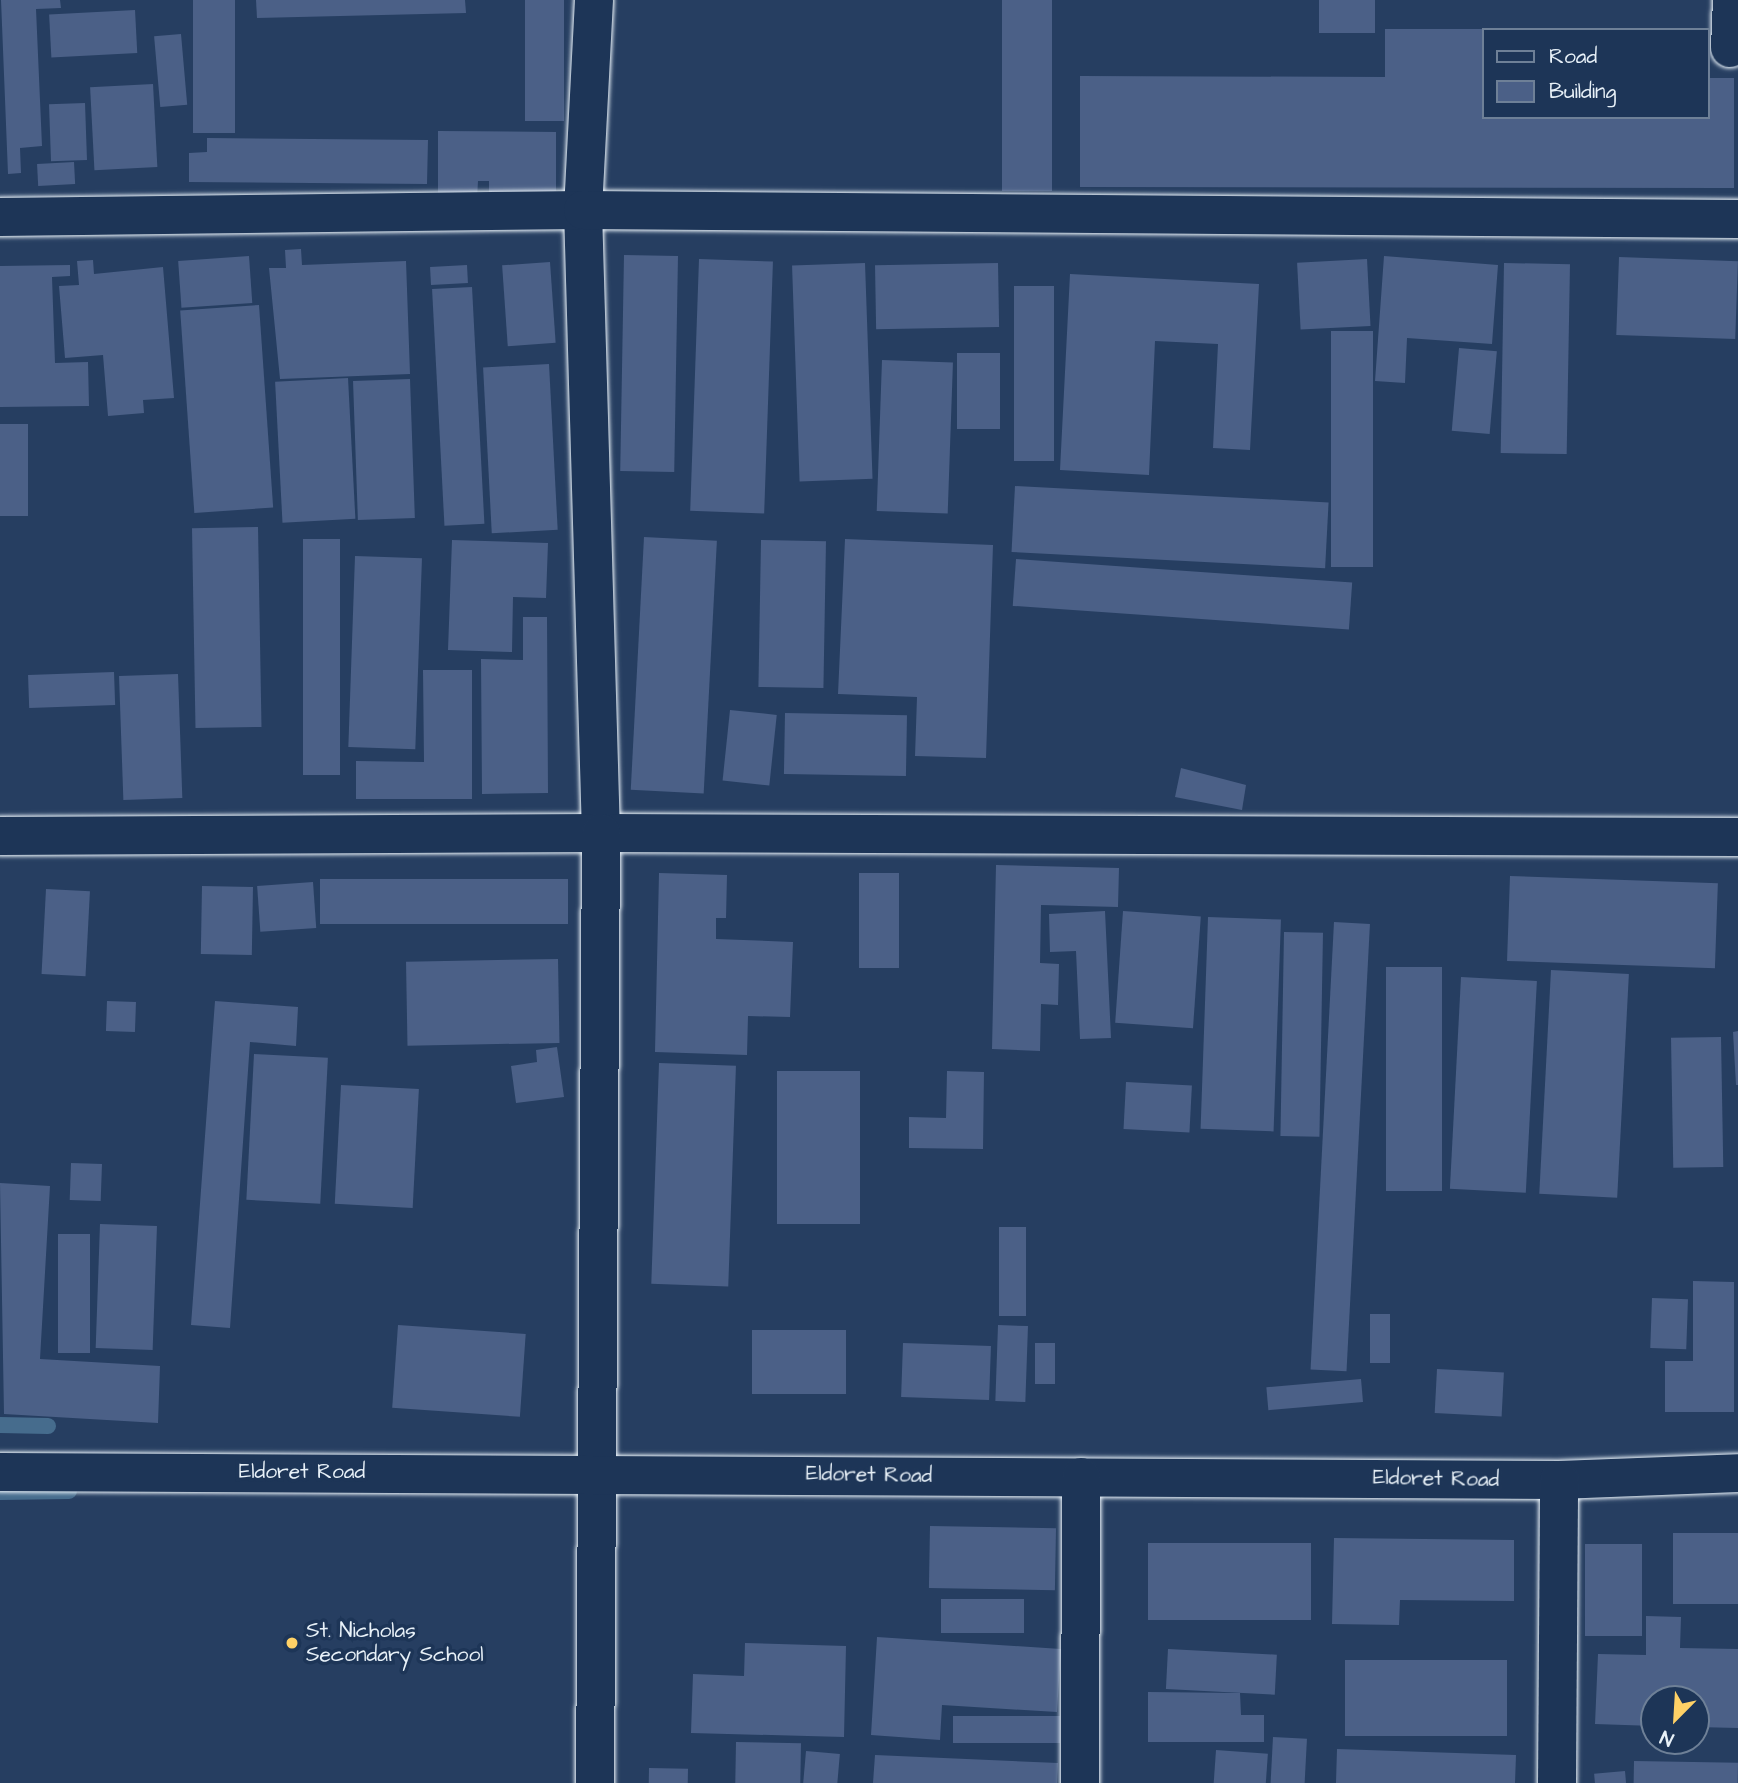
<!DOCTYPE html>
<style>
body{margin:0}
#map{position:relative;width:1738px;height:1783px;overflow:hidden;background:#263e61;font-family:"Architects Daughter",sans-serif}
div>[style]{position:absolute}
[style*='--x']{left:calc(var(--x)*1px);top:calc(var(--y)*1px);width:calc(var(--w)*1px);rotate:calc(var(--a)*1deg)}
.stream>*{height:16px;margin:-8px;padding:0 8px;transform-origin:8px;border-radius:8px;background:#466c8d}
.building>*{inset:0;background:#4b6087;transform-origin:0 0}
.roads{filter:drop-shadow(0 0 2px #e8f1f8) drop-shadow(0 0 2px #e8f1f8)}
.minor>*{height:38px;margin:-19px;padding:0 19px;transform-origin:19px;border-radius:19px;background:#1d3557}
.dots>*{width:19px;height:19px;translate:-50% -50%;box-sizing:border-box;border:4px solid #1d3557;border-radius:50%}
span{translate:-50% -50%;white-space:nowrap;text-align:center;line-height:1.15;-webkit-text-stroke:7px #1d3557;paint-order:stroke}
.street-label{font-size:21px;color:#e8f1f8}
.poi-label{font-size:21px;color:#e8f1f8}
.left{translate:0 -50%;text-align:left}
.legend{position:absolute;left:1482px;top:28px;width:228px;height:91px;box-sizing:border-box;background:#1d3557;border:2px solid #6e8097;margin:0;padding:9px 12px;list-style:none;font-size:21px;color:#e8f1f8}
.legend li{display:flex;align-items:center;gap:14px;height:35px}
.legend b{width:35px;border:2px solid #6e8097}
.north{position:absolute;left:1640px;top:1685px;width:70px;height:70px;box-sizing:border-box;background:#1d3557;border:2px solid #6e8097;border-radius:50%;rotate:204deg;font-size:19px;font-weight:700;line-height:28px;text-align:center;color:#e8f1f8}
.north::after{content:'';display:block;margin:auto;width:24px;height:32px;background:#ffd166;clip-path:polygon(50% 0,100% 100%,50% 72%,0 100%)}
</style>
<div id="map">
<div class="stream">
<div style="--x:0;--y:1425;--w:48;--a:1.2"></div>
<div style="--x:0;--y:1492;--w:69;--a:-0.8"></div>
</div>
<div class="building">
<div style="clip-path:polygon(1px 0,60px 0,61px 8px,36px 9px,42px 146px,20px 148px,21px 173px,8px 174px)"></div>
<div style="left:193px;top:0;width:42px;height:133px"></div>
<div style="clip-path:polygon(256px 0,465px 0,466px 13px,257px 18px)"></div>
<div style="left:525px;top:0;width:39px;height:121px"></div>
<div style="left:1002px;top:0;width:50px;height:191px"></div>
<div style="left:1319px;top:0;width:56px;height:33px"></div>
<div style="left:135px;top:10px;width:43px;height:86px;rotate:87deg"></div>
<div style="clip-path:polygon(1385px 29px,1484px 29px,1484px 117px,1708px 117px,1708px 78px,1734px 78px,1734px 188px,1080px 187px,1080px 76px,1385px 77px)"></div>
<div style="left:181px;top:34px;width:71px;height:27px;rotate:85deg"></div>
<div style="left:153px;top:84px;width:83px;height:63px;rotate:87deg"></div>
<div style="left:85px;top:103px;width:57px;height:36px;rotate:88deg"></div>
<div style="clip-path:polygon(438px 131px,556px 132px,556px 208px,489px 207px,489px 181px,478px 181px,477px 199px,438px 198px)"></div>
<div style="clip-path:polygon(207px 138px,428px 140px,427px 184px,189px 182px,189px 153px,207px 152px)"></div>
<div style="left:74px;top:162px;width:22px;height:37px;rotate:87deg"></div>
<div style="clip-path:polygon(301px 249px,302px 265px,406px 261px,410px 374px,280px 379px,269px 268px,286px 268px,285px 250px)"></div>
<div style="left:624px;top:255px;width:54px;height:216px;rotate:1deg"></div>
<div style="left:249px;top:256px;width:47px;height:71px;rotate:86deg"></div>
<div style="clip-path:polygon(1384px 256px,1498px 265px,1492px 344px,1407px 338px,1405px 383px,1375px 381px)"></div>
<div style="left:1619px;top:257px;width:119px;height:78px;rotate:2deg"></div>
<div style="left:699px;top:259px;width:74px;height:252px;rotate:2deg"></div>
<div style="left:1367px;top:259px;width:67px;height:70px;rotate:87deg"></div>
<div style="clip-path:polygon(93px 260px,94px 274px,163px 267px,174px 398px,143px 400px,144px 413px,108px 416px,103px 355px,65px 358px,59px 286px,79px 285px,77px 261px)"></div>
<div style="left:550px;top:262px;width:81px;height:48px;rotate:86deg"></div>
<div style="left:865px;top:263px;width:216px;height:73px;rotate:88deg"></div>
<div style="left:998px;top:263px;width:64px;height:123px;rotate:89deg"></div>
<div style="left:1504px;top:263px;width:66px;height:190px;rotate:1deg"></div>
<div style="clip-path:polygon(70px 265px,70px 276px,52px 277px,55px 363px,88px 362px,89px 406px,0 407px,0 266px)"></div>
<div style="left:467px;top:265px;width:18px;height:37px;rotate:87deg"></div>
<div style="clip-path:polygon(1070px 274px,1259px 284px,1250px 450px,1213px 448px,1218px 344px,1155px 341px,1149px 475px,1060px 470px)"></div>
<div style="left:1014px;top:286px;width:40px;height:175px"></div>
<div style="left:472px;top:287px;width:237px;height:40px;rotate:87deg"></div>
<div style="left:259px;top:305px;width:203px;height:79px;rotate:86deg"></div>
<div style="left:1331px;top:331px;width:42px;height:236px"></div>
<div style="left:1459px;top:348px;width:38px;height:83px;rotate:5deg"></div>
<div style="left:957px;top:353px;width:43px;height:76px"></div>
<div style="left:882px;top:360px;width:71px;height:151px;rotate:2deg"></div>
<div style="left:549px;top:364px;width:166px;height:66px;rotate:87deg"></div>
<div style="left:348px;top:378px;width:141px;height:73px;rotate:87deg"></div>
<div style="left:410px;top:379px;width:139px;height:57px;rotate:88deg"></div>
<div style="left:0;top:424px;width:28px;height:92px"></div>
<div style="left:1015px;top:486px;width:314px;height:66px;rotate:3deg"></div>
<div style="left:258px;top:527px;width:200px;height:66px;rotate:89deg"></div>
<div style="left:644px;top:537px;width:73px;height:253px;rotate:3deg"></div>
<div style="left:303px;top:539px;width:37px;height:236px"></div>
<div style="clip-path:polygon(845px 539px,993px 545px,986px 758px,915px 756px,917px 697px,838px 694px)"></div>
<div style="clip-path:polygon(452px 540px,548px 543px,546px 598px,513px 597px,512px 652px,448px 650px)"></div>
<div style="left:761px;top:540px;width:65px;height:147px;rotate:1deg"></div>
<div style="left:355px;top:556px;width:67px;height:191px;rotate:2deg"></div>
<div style="left:1016px;top:559px;width:337px;height:47px;rotate:4deg"></div>
<div style="clip-path:polygon(523px 617px,547px 617px,548px 793px,482px 794px,481px 659px,523px 660px)"></div>
<div style="clip-path:polygon(423px 670px,472px 670px,472px 799px,356px 799px,356px 761px,424px 762px)"></div>
<div style="left:114px;top:672px;width:33px;height:86px;rotate:88deg"></div>
<div style="left:178px;top:674px;width:124px;height:59px;rotate:88deg"></div>
<div style="left:730px;top:710px;width:47px;height:71px;rotate:6deg"></div>
<div style="left:785px;top:713px;width:122px;height:61px;rotate:1deg"></div>
<div style="clip-path:polygon(1181px 768px,1246px 785px,1242px 810px,1175px 797px)"></div>
<div style="clip-path:polygon(996px 865px,1119px 868px,1118px 907px,1041px 905px,1040px 963px,1059px 964px,1058px 1005px,1041px 1004px,1040px 1051px,992px 1049px)"></div>
<div style="clip-path:polygon(659px 873px,727px 875px,726px 918px,716px 918px,716px 939px,793px 942px,790px 1017px,748px 1016px,747px 1055px,655px 1052px)"></div>
<div style="left:859px;top:873px;width:40px;height:95px"></div>
<div style="left:1510px;top:876px;width:208px;height:85px;rotate:2deg"></div>
<div style="left:320px;top:879px;width:248px;height:45px"></div>
<div style="left:313px;top:882px;width:46px;height:56px;rotate:86deg"></div>
<div style="left:202px;top:886px;width:51px;height:68px;rotate:1deg"></div>
<div style="left:46px;top:889px;width:44px;height:85px;rotate:3deg"></div>
<div style="clip-path:polygon(1105px 911px,1111px 1038px,1080px 1039px,1076px 951px,1050px 952px,1049px 914px)"></div>
<div style="left:1123px;top:911px;width:78px;height:112px;rotate:4deg"></div>
<div style="left:1208px;top:917px;width:73px;height:212px;rotate:2deg"></div>
<div style="left:1334px;top:922px;width:36px;height:448px;rotate:3deg"></div>
<div style="left:1284px;top:932px;width:39px;height:204px;rotate:1deg"></div>
<div style="left:558px;top:959px;width:84px;height:152px;rotate:89deg"></div>
<div style="left:1386px;top:967px;width:56px;height:224px"></div>
<div style="left:1551px;top:970px;width:78px;height:224px;rotate:3deg"></div>
<div style="left:1461px;top:977px;width:76px;height:212px;rotate:3deg"></div>
<div style="left:107px;top:1001px;width:29px;height:30px;rotate:2deg"></div>
<div style="clip-path:polygon(215px 1001px,298px 1007px,296px 1046px,250px 1042px,230px 1328px,191px 1325px)"></div>
<div style="clip-path:polygon(1738px 1031px,1738px 1085px,1736px 1085px,1733px 1032px)"></div>
<div style="left:1721px;top:1037px;width:130px;height:50px;rotate:89deg"></div>
<div style="clip-path:polygon(557px 1047px,564px 1097px,516px 1103px,511px 1066px,537px 1062px,536px 1050px)"></div>
<div style="left:254px;top:1054px;width:74px;height:146px;rotate:3deg"></div>
<div style="left:659px;top:1063px;width:77px;height:221px;rotate:2deg"></div>
<div style="left:777px;top:1071px;width:83px;height:153px"></div>
<div style="clip-path:polygon(947px 1071px,984px 1072px,983px 1149px,909px 1148px,909px 1117px,946px 1118px)"></div>
<div style="left:1126px;top:1082px;width:66px;height:47px;rotate:3deg"></div>
<div style="left:341px;top:1085px;width:78px;height:119px;rotate:3deg"></div>
<div style="left:71px;top:1163px;width:31px;height:37px;rotate:2deg"></div>
<div style="clip-path:polygon(0 1183px,50px 1186px,40px 1359px,160px 1366px,158px 1423px,4px 1414px)"></div>
<div style="left:100px;top:1224px;width:57px;height:124px;rotate:2deg"></div>
<div style="left:999px;top:1227px;width:27px;height:89px"></div>
<div style="left:58px;top:1234px;width:32px;height:119px"></div>
<div style="clip-path:polygon(1693px 1281px,1734px 1282px,1734px 1412px,1665px 1412px,1665px 1361px,1693px 1361px)"></div>
<div style="left:1652px;top:1298px;width:36px;height:50px;rotate:2deg"></div>
<div style="left:1370px;top:1314px;width:20px;height:49px"></div>
<div style="left:398px;top:1325px;width:128px;height:83px;rotate:4deg"></div>
<div style="left:998px;top:1325px;width:30px;height:76px;rotate:2deg"></div>
<div style="left:752px;top:1330px;width:94px;height:64px"></div>
<div style="left:903px;top:1343px;width:88px;height:54px;rotate:2deg"></div>
<div style="left:1035px;top:1343px;width:20px;height:41px"></div>
<div style="left:1437px;top:1369px;width:67px;height:44px;rotate:3deg"></div>
<div style="left:1361px;top:1379px;width:23px;height:95px;rotate:85deg"></div>
<div style="left:930px;top:1526px;width:126px;height:62px;rotate:1deg"></div>
<div style="left:1673px;top:1533px;width:65px;height:71px"></div>
<div style="clip-path:polygon(1334px 1538px,1514px 1540px,1514px 1601px,1400px 1600px,1399px 1625px,1332px 1624px)"></div>
<div style="left:1148px;top:1543px;width:163px;height:77px"></div>
<div style="left:1585px;top:1544px;width:57px;height:92px"></div>
<div style="left:941px;top:1599px;width:83px;height:34px"></div>
<div style="clip-path:polygon(1646px 1616px,1681px 1617px,1680px 1648px,1738px 1649px,1738px 1728px,1696px 1727px,1696px 1699px,1654px 1699px,1654px 1726px,1595px 1724px,1598px 1654px,1646px 1655px)"></div>
<div style="clip-path:polygon(877px 1637px,1061px 1649px,1057px 1712px,942px 1705px,940px 1740px,871px 1735px)"></div>
<div style="clip-path:polygon(745px 1643px,846px 1646px,844px 1737px,691px 1733px,693px 1674px,744px 1676px)"></div>
<div style="left:1168px;top:1649px;width:109px;height:40px;rotate:3deg"></div>
<div style="left:1345px;top:1660px;width:162px;height:76px"></div>
<div style="clip-path:polygon(1148px 1692px,1240px 1693px,1241px 1715px,1264px 1715px,1264px 1742px,1148px 1742px)"></div>
<div style="left:1060px;top:1716px;width:27px;height:107px;rotate:90deg"></div>
<div style="left:1273px;top:1737px;width:34px;height:46px;rotate:3deg"></div>
<div style="left:736px;top:1742px;width:65px;height:41px;rotate:1deg"></div>
<div style="clip-path:polygon(1337px 1749px,1516px 1755px,1515px 1783px,1336px 1783px)"></div>
<div style="left:1216px;top:1750px;width:52px;height:33px;rotate:4deg"></div>
<div style="left:806px;top:1751px;width:34px;height:32px;rotate:5deg"></div>
<div style="clip-path:polygon(875px 1755px,1058px 1763px,1057px 1783px,873px 1783px)"></div>
<div style="left:1634px;top:1761px;width:104px;height:22px;rotate:1deg"></div>
<div style="left:649px;top:1768px;width:39px;height:15px;rotate:1deg"></div>
<div style="left:1625px;top:1771px;width:12px;height:31px;rotate:85deg"></div>
</div>
<div class="roads">
<div class="minor">
<div style="--x:594;--y:0;--w:210;--a:93"></div>
<div style="--x:583;--y:210;--w:623;--a:88.35"></div>
<div style="--x:601;--y:833;--w:1137;--a:0.2"></div>
<div style="--x:1730;--y:48;--w:48;--a:-87.6"></div>
<div style="--x:0;--y:217;--w:583;--a:-0.69"></div>
<div style="--x:583;--y:210;--w:1155;--a:0.45"></div>
<div style="--x:0;--y:836;--w:601;--a:-0.29"></div>
<div style="--x:601;--y:833;--w:950;--a:90.36"></div>
<div style="--x:0;--y:1472;--w:1559;--a:0.29"></div>
<div style="--x:1559;--y:1480;--w:179;--a:-2.2"></div>
<div style="--x:1080;--y:1783;--w:306;--a:-89.8"></div>
<div style="--x:1557;--y:1783;--w:303;--a:-89.6"></div>
</div>
</div>
<div class="dots">
<div style="left:292px;top:1643px;background:#ffd166"></div>
</div>
<div class="street-label">
<span style="left:302px;top:1472px">Eldoret Road</span>
<span style="left:869px;top:1475px;rotate:1deg">Eldoret Road</span>
<span style="left:1436px;top:1479px;rotate:1deg">Eldoret Road</span>
</div>
<div class="poi-label">
<span class="left" style="left:306px;top:1643px">St. Nicholas<br>Secondary School</span>
</div>
<ul class="legend">
<li><b style="height:9px;background:#1d3557"></b>Road</li>
<li><b style="height:19px;background:#4b6087"></b>Building</li>
</ul>
<div class="north">N</div>
</div>
